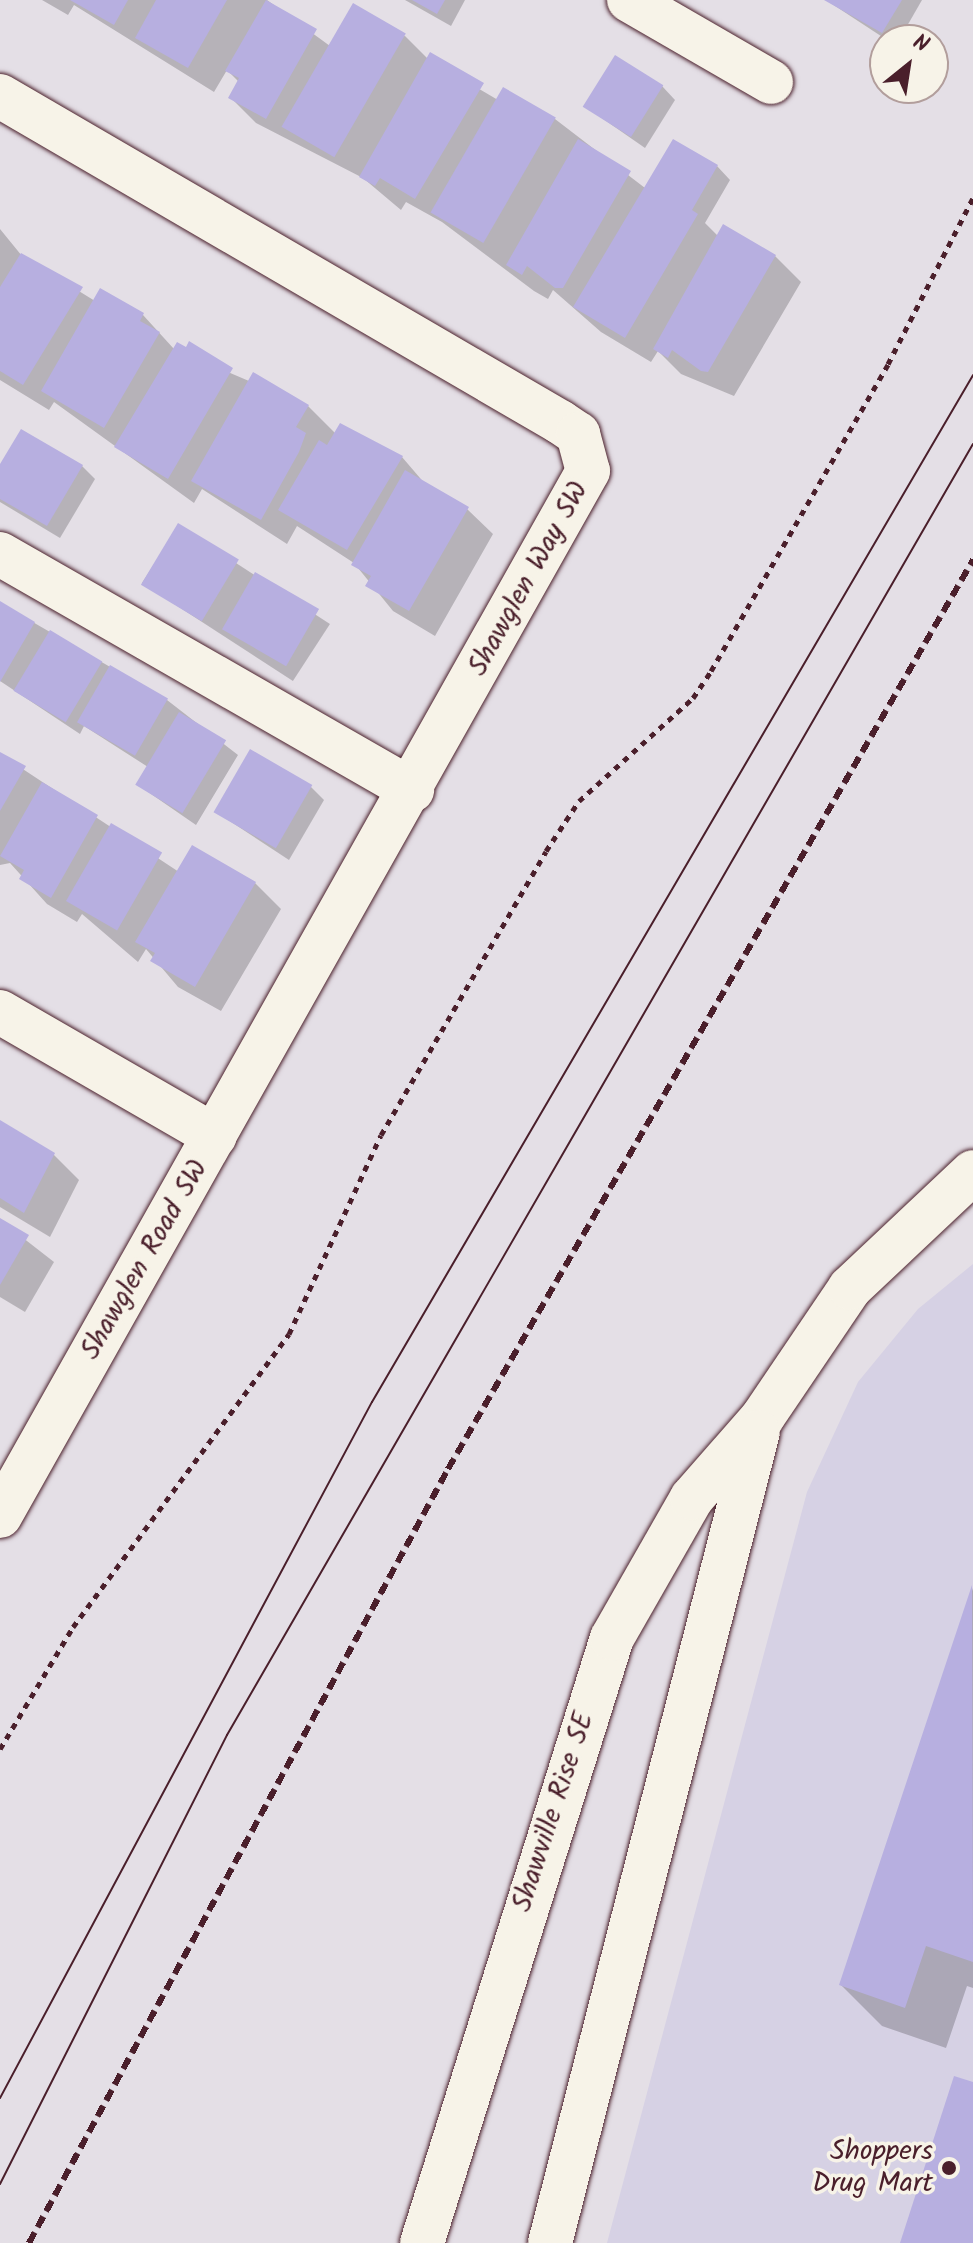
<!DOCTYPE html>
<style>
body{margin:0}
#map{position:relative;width:973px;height:2243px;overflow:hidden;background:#e4dfe6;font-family:Kalam,sans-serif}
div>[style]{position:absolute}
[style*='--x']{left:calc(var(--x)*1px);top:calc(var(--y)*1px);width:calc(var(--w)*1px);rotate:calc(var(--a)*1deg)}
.built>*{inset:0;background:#d6d1e4}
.shadow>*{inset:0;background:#0003;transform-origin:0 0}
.building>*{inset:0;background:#b7afe0;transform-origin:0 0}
.path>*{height:5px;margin-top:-2.5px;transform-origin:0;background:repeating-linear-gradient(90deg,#4a1f2b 0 6px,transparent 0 12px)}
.roads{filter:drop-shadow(0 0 2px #4a1f2b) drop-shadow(0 0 2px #4a1f2b)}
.minor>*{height:44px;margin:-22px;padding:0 22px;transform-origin:22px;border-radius:22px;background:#f7f3e8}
.tram>*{height:2px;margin:-1px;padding:0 1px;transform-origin:1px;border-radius:1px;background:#4a1f2b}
.rail>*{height:6px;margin-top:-3px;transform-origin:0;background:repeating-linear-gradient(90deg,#4a1f2b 0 12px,transparent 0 18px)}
.dots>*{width:22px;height:22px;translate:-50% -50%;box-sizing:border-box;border:4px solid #f7f3e8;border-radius:50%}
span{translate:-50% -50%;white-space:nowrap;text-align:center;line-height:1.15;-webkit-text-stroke:7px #f7f3e8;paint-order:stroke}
.street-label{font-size:28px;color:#4a1f2b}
.poi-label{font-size:28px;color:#4a1f2b}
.right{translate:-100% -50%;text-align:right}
.north{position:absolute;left:869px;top:24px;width:80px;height:80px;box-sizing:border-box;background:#f7f3e8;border:2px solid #b29e9c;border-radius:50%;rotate:30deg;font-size:22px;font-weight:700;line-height:32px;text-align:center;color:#4a1f2b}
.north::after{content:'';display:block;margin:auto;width:28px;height:36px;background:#4a1f2b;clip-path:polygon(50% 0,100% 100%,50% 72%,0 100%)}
</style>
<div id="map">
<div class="built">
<div style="clip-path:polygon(973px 1264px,973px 2243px,607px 2243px,807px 1492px,858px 1382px,918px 1309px)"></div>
</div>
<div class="shadow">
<div style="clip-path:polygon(42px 0,267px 0,330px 46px,405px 36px,428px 59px,498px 100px,504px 89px,555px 119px,645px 188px,717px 166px,730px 180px,705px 223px,718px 236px,775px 256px,801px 282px,734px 396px,681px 374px,658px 351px,651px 362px,601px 332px,553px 290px,548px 299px,534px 291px,442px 222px,406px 202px,401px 210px,363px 178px,256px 123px,230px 97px,239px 82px,227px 70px,214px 92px,74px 5px,68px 15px)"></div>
<div style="clip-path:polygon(405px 0,465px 0,451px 26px)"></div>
<div style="clip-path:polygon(826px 0,922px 0,899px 40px,887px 40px)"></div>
<div style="clip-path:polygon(662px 86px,675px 100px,645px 148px,586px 107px)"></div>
<div style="clip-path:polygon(0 229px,22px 256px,95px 301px,143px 315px,174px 349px,308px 406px,336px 434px,402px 457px,426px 485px,467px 509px,493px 534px,435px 636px,393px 611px,354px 563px,297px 526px,287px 544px,202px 489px,194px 503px,54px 402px,49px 410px,0 380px)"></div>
<div style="clip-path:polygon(82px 466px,95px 479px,60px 538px,0 502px,0 468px)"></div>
<div style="left:179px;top:526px;width:180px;height:68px;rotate:33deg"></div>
<div style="clip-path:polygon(0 603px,167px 700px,238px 755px,196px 825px,138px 785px,148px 767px,84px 726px,80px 734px,0 681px)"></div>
<div style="clip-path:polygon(0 754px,179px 872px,193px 847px,255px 883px,281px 909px,221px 1011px,178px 987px,146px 949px,138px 962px,82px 914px,77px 922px,47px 904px,10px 863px,0 865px)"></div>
<div style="clip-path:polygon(310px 786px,324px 800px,289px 860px,216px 812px)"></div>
<div style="clip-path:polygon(0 1122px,53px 1154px,79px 1180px,50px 1237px,0 1207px)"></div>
<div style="clip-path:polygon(0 1220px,54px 1262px,25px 1312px,0 1297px)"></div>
<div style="clip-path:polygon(973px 1588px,973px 1988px,967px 1986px,946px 2048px,882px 2026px,841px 1985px)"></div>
</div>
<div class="building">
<div style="clip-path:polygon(70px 0,128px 0,114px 25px)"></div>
<div style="clip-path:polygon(156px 0,227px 0,188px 68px,135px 38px)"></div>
<div style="clip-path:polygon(266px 0,317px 29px,266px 119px,228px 98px,239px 78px,225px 71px)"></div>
<div style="clip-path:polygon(412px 0,445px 0,437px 14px)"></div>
<div style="clip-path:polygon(824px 0,902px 0,882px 33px)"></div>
<div style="left:353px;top:3px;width:61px;height:143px;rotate:30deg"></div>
<div style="clip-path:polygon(430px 52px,484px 83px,415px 199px,380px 178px,375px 186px,359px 177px)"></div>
<div style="left:615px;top:55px;width:57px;height:61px;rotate:32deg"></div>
<div style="left:503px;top:87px;width:61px;height:145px;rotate:30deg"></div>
<div style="clip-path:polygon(578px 139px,631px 171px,563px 288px,555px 288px,527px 266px,522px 275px,506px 265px)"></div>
<div style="clip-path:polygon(673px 139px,718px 165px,692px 210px,698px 214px,625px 338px,573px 307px)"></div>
<div style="clip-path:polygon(723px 224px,776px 255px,708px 372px,701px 371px,672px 350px,668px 358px,653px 349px)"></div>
<div style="clip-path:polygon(21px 253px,83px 287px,23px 385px,0 371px,0 287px)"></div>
<div style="clip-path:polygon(100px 288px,144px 313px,140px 321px,160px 332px,104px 428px,41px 391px)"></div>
<div style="clip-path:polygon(189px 341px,233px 368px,168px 479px,114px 447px,177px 342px,186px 347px)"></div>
<div style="clip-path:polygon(253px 372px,309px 405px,296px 427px,306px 433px,299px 452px,261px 520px,191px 481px)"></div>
<div style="clip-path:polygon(340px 423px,403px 456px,347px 550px,278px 510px,319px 440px,327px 445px)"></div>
<div style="clip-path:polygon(21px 429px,83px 465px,47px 526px,0 499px,0 464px)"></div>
<div style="clip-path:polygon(405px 470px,469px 507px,409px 611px,365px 586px,371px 576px,351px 565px)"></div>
<div style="left:178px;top:523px;width:71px;height:72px;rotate:31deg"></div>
<div style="left:255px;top:572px;width:74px;height:66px;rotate:30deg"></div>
<div style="clip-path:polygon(0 601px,35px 622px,0 682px)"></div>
<div style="left:50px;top:630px;width:61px;height:71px;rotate:31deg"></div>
<div style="left:110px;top:665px;width:67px;height:66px;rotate:30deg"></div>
<div style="left:179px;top:712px;width:55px;height:85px;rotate:31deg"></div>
<div style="left:250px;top:749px;width:72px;height:73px;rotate:30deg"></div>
<div style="clip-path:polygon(0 752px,26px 766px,0 811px)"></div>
<div style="clip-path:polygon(42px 782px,98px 815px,51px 898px,19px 879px,24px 870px,0 856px)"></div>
<div style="left:111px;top:823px;width:59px;height:90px;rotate:30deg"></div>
<div style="clip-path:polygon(192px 845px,256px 882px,195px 987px,150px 961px,155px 953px,135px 942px)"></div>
<div style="clip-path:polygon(0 1120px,55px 1153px,24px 1213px,0 1198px)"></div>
<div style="clip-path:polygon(0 1218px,29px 1235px,0 1285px)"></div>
<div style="clip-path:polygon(972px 1585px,973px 1962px,926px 1946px,905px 2008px,839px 1985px)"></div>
<div style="clip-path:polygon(954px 2076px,973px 2082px,973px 2243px,900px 2243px)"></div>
</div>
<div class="path">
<div style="--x:0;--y:1749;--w:142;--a:-59.1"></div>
<div style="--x:73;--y:1627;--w:364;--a:-53.6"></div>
<div style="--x:289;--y:1334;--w:219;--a:-65.2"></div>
<div style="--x:381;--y:1135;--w:328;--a:-59.8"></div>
<div style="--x:546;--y:851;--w:60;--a:-56.6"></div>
<div style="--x:579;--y:801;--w:154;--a:-42.1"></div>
<div style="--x:693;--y:698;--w:32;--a:-56"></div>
<div style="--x:711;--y:671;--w:354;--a:-60"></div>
<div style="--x:888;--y:364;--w:186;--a:-62.9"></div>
</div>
<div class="roads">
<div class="minor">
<div style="--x:629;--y:0;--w:164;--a:30"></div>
<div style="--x:0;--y:96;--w:648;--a:30.21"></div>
<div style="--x:560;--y:422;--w:22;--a:34"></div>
<div style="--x:578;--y:434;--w:38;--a:75"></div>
<div style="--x:588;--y:471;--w:1199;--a:119.37"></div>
<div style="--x:0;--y:554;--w:475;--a:29.8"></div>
<div style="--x:0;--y:1012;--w:248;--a:30"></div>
<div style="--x:422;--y:2243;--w:634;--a:-72.57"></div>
<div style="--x:612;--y:1638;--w:161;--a:-60.3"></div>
<div style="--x:692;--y:1498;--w:106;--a:-48.8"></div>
<div style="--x:762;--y:1418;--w:157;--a:-55.9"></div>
<div style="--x:850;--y:1288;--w:169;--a:-43.3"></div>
<div style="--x:550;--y:2243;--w:837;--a:-75.62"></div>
</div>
</div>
<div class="tram">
<div style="--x:0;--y:2098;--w:789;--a:-61.88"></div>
<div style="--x:372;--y:1402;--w:1190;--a:-59.66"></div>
<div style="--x:0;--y:2184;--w:503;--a:-63.18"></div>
<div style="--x:227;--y:1735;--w:1491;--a:-59.98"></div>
</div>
<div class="rail">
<div style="--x:29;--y:2243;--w:880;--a:-61.57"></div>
<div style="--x:448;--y:1469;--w:1050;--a:-59.99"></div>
</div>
<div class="dots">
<div style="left:949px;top:2168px;background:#4a1f2b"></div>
</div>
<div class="street-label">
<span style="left:529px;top:579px;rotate:-61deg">Shawglen Way SW</span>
<span style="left:145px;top:1260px;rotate:-60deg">Shawglen Road SW</span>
<span style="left:554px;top:1812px;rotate:-72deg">Shawville Rise SE</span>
</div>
<div class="poi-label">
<span class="right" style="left:933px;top:2168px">Shoppers<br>Drug Mart</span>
</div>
<div class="north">N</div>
</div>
